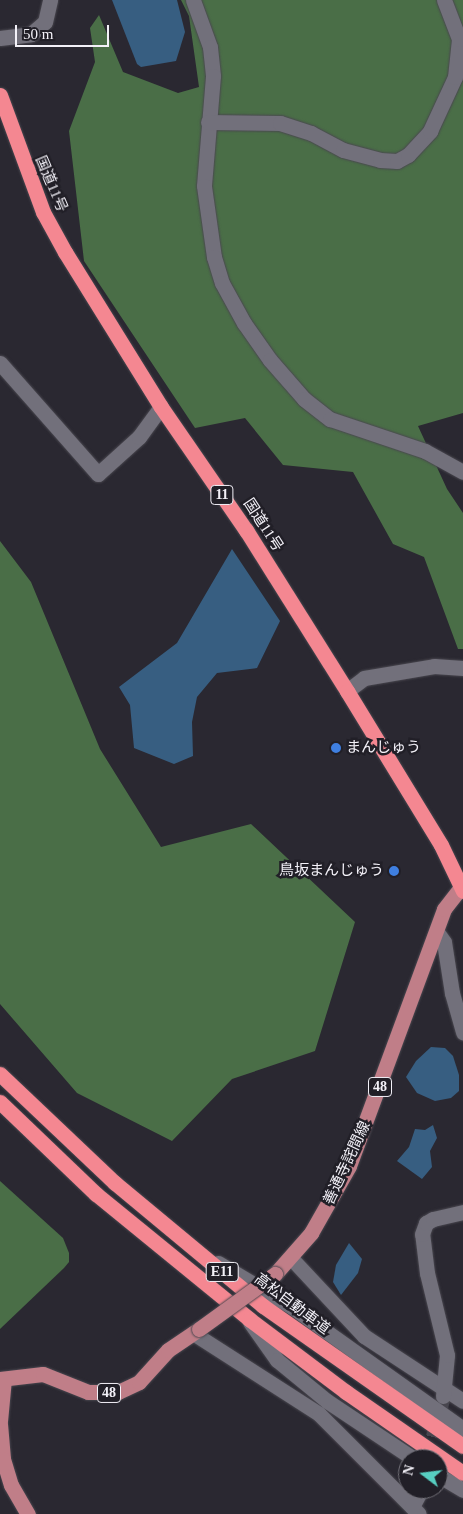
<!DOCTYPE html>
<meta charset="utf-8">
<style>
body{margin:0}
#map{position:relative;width:463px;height:1514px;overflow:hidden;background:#2a2831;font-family:"Times New Roman","Noto Sans JP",serif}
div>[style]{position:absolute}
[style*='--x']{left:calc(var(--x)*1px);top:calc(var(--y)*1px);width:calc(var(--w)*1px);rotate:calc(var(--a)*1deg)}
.forest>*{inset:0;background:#4a6e47}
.water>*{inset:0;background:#375e81}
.minor-tunnel>*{height:15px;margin-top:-7.5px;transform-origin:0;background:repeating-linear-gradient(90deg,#48464f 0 15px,transparent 0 23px)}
.roads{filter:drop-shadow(0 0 1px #49474f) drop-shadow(0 0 1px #49474f)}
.minor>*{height:15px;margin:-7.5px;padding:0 7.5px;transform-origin:7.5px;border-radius:7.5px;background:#72707b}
.major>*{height:15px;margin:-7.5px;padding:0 7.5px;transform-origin:7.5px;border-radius:7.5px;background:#c07e88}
.highway>*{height:15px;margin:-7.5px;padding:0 7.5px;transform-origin:7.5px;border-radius:7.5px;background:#f48791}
.bridges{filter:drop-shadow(0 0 1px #49474f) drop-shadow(0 0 1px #49474f)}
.major-bridge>*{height:15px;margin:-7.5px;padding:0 7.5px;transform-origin:7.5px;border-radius:7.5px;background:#c07e88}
.dots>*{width:14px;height:14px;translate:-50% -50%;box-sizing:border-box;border:2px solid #211f27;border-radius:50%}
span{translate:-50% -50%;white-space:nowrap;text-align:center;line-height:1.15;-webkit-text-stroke:5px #211f27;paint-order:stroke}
.shield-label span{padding:1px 4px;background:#211f27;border:1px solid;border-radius:4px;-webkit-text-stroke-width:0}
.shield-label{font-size:14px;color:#f3f1f8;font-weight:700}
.street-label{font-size:15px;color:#f3f1f8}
.poi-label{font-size:15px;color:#f3f1f8}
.left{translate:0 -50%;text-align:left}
.right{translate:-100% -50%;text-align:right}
.north{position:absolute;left:398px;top:1449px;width:50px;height:50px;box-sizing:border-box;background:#211f27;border:1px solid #75737b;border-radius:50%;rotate:285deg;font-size:14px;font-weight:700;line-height:20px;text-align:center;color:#f3f1f8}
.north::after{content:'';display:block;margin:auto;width:18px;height:22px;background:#57cec1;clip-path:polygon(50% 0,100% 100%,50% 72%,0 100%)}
.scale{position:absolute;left:15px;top:25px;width:94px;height:22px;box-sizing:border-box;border:2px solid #f3f1f8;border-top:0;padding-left:6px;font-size:15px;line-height:18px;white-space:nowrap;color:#f3f1f8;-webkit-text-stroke:4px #211f27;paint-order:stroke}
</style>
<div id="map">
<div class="forest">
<div style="clip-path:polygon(181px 0,463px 0,463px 413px,418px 426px,447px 489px,463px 513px,463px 649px,458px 649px,424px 557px,393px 544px,353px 472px,283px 465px,245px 418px,195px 428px,84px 261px,69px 131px,95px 62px,90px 28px,99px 15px,123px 72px,178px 93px,199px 87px,189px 16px)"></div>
<div style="clip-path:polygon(0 541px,31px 582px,100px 749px,161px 847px,251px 824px,355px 922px,315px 1051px,232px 1079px,172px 1141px,77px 1093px,0 1004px)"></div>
<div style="clip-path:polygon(0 1181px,63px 1238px,69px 1253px,69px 1262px,64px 1268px,0 1329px)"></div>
</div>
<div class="water">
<div style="clip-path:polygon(112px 0,177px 0,185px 32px,176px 61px,141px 67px,137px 64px)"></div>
<div style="clip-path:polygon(232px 549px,280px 621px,257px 668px,217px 673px,197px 697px,192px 722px,193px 756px,174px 764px,134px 748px,130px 705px,119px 687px,177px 643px)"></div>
<div style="clip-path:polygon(431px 1047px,445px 1048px,453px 1056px,459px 1075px,459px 1091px,451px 1098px,435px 1101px,417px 1093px,406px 1077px,416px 1061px)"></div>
<div style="clip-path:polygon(433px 1125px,437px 1138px,430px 1151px,432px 1167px,422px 1179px,397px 1161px,409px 1147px,415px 1129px,425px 1130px)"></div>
<div style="clip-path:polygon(349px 1243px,362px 1259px,358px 1273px,341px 1295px,333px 1282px,336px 1265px)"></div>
</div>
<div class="minor-tunnel">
<div style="--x:428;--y:1459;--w:64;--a:-76.4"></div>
</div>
<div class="roads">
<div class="minor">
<div style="--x:193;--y:0;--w:50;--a:70.1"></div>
<div style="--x:210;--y:47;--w:29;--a:84"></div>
<div style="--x:213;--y:76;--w:110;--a:94.7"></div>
<div style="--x:204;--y:186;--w:72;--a:82"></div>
<div style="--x:214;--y:257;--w:27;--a:73"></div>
<div style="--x:222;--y:283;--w:46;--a:61.2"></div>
<div style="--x:244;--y:323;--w:45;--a:54.9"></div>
<div style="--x:270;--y:360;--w:52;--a:48.9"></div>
<div style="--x:304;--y:399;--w:33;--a:38"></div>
<div style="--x:330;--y:419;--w:100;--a:18.6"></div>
<div style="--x:425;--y:451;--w:43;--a:28.9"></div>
<div style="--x:0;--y:38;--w:31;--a:-7"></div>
<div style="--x:31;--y:34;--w:18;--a:-41"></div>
<div style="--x:45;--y:22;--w:23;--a:-77"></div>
<div style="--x:208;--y:122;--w:72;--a:0.8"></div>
<div style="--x:280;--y:123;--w:33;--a:18"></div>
<div style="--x:311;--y:133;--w:36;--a:28"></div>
<div style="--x:343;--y:150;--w:38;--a:15"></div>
<div style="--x:380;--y:160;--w:17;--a:3"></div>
<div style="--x:397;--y:161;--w:13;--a:-29"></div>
<div style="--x:408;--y:155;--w:33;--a:-47"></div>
<div style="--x:430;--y:131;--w:60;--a:-65.2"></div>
<div style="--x:455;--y:77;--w:38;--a:-84"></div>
<div style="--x:459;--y:39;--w:42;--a:-111"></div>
<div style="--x:0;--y:363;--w:148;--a:48.6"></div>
<div style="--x:98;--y:474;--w:55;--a:-42.1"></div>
<div style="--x:139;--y:437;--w:37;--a:-54"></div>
<div style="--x:347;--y:691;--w:21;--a:-37"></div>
<div style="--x:364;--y:678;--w:71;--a:-9.7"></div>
<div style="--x:434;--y:666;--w:29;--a:4"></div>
<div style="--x:437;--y:932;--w:12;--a:55"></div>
<div style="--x:444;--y:942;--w:52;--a:81.1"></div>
<div style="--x:452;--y:993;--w:41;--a:74.2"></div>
<div style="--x:291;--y:1258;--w:107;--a:46.9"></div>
<div style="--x:364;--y:1336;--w:118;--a:33.3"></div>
<div style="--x:218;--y:1263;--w:86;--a:30.7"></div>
<div style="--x:292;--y:1307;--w:210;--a:35.5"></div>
<div style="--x:250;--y:1322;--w:47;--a:54.6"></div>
<div style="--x:277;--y:1360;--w:65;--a:39.4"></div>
<div style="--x:327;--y:1401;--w:105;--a:33.7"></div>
<div style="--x:193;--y:1333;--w:150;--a:32.7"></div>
<div style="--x:319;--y:1414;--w:141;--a:45"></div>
<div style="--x:443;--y:1396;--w:41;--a:-84.4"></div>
<div style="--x:447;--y:1355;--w:84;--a:-103.7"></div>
<div style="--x:427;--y:1273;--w:39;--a:-97"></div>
<div style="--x:422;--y:1234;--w:12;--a:-70"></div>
<div style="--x:426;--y:1223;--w:8;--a:-30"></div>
<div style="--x:433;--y:1219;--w:31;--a:-13"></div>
<div style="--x:438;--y:1475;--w:29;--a:31"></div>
<div style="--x:412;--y:1507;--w:17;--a:-62"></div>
</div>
<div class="major">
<div style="--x:275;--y:1274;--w:55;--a:-48.7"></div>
<div style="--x:311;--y:1233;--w:77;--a:-60.4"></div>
<div style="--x:349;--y:1166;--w:274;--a:-69.7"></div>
<div style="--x:444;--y:909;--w:28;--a:-52"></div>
<div style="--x:0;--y:1379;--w:43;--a:-6.6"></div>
<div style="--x:43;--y:1374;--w:48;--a:21.8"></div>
<div style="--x:88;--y:1392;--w:30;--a:0"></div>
<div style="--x:118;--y:1392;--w:23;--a:-25"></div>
<div style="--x:139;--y:1382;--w:43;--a:-47.8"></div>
<div style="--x:168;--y:1350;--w:37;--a:-34"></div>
<div style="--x:0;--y:1421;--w:42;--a:-84.6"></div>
<div style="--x:0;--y:1424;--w:35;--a:85"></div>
<div style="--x:3;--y:1459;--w:27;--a:73"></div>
<div style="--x:11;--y:1485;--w:34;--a:60"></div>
</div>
<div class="highway">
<div style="--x:0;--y:95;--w:125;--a:69.8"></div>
<div style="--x:43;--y:212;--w:46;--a:61.2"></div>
<div style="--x:65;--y:252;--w:182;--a:58.2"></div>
<div style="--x:161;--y:407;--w:150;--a:55.4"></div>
<div style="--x:246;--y:530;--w:190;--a:57.9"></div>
<div style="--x:347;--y:691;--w:180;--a:58.6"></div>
<div style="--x:441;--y:845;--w:51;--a:64.4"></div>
<div style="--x:0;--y:1074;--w:158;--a:43.5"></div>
<div style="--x:115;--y:1183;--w:192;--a:39.7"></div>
<div style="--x:263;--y:1306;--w:244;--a:35"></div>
<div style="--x:0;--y:1102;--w:133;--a:43.8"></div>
<div style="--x:96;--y:1194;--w:198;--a:39.2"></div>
<div style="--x:249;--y:1319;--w:121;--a:37"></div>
<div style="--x:346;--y:1392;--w:142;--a:34.7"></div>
</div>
</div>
<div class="bridges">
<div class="major-bridge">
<div style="--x:199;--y:1329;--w:94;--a:-35.9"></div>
</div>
</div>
<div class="dots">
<div style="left:336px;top:748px;background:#3f7fe0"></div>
<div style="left:394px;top:871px;background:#3f7fe0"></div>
</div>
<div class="shield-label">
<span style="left:222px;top:495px">11</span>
<span style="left:380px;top:1087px">48</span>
<span style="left:222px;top:1272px">E11</span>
<span style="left:109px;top:1393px">48</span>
</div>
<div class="street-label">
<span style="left:51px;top:184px;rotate:67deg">国道11号</span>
<span style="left:263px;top:525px;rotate:57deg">国道11号</span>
<span style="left:347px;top:1163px;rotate:-65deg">善通寺詫間線</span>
<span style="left:292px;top:1304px;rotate:37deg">高松自動車道</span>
</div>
<div class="poi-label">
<span class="left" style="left:346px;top:748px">まんじゅう</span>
<span class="right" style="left:384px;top:871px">鳥坂まんじゅう</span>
</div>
<div class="north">N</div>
<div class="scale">50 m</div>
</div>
